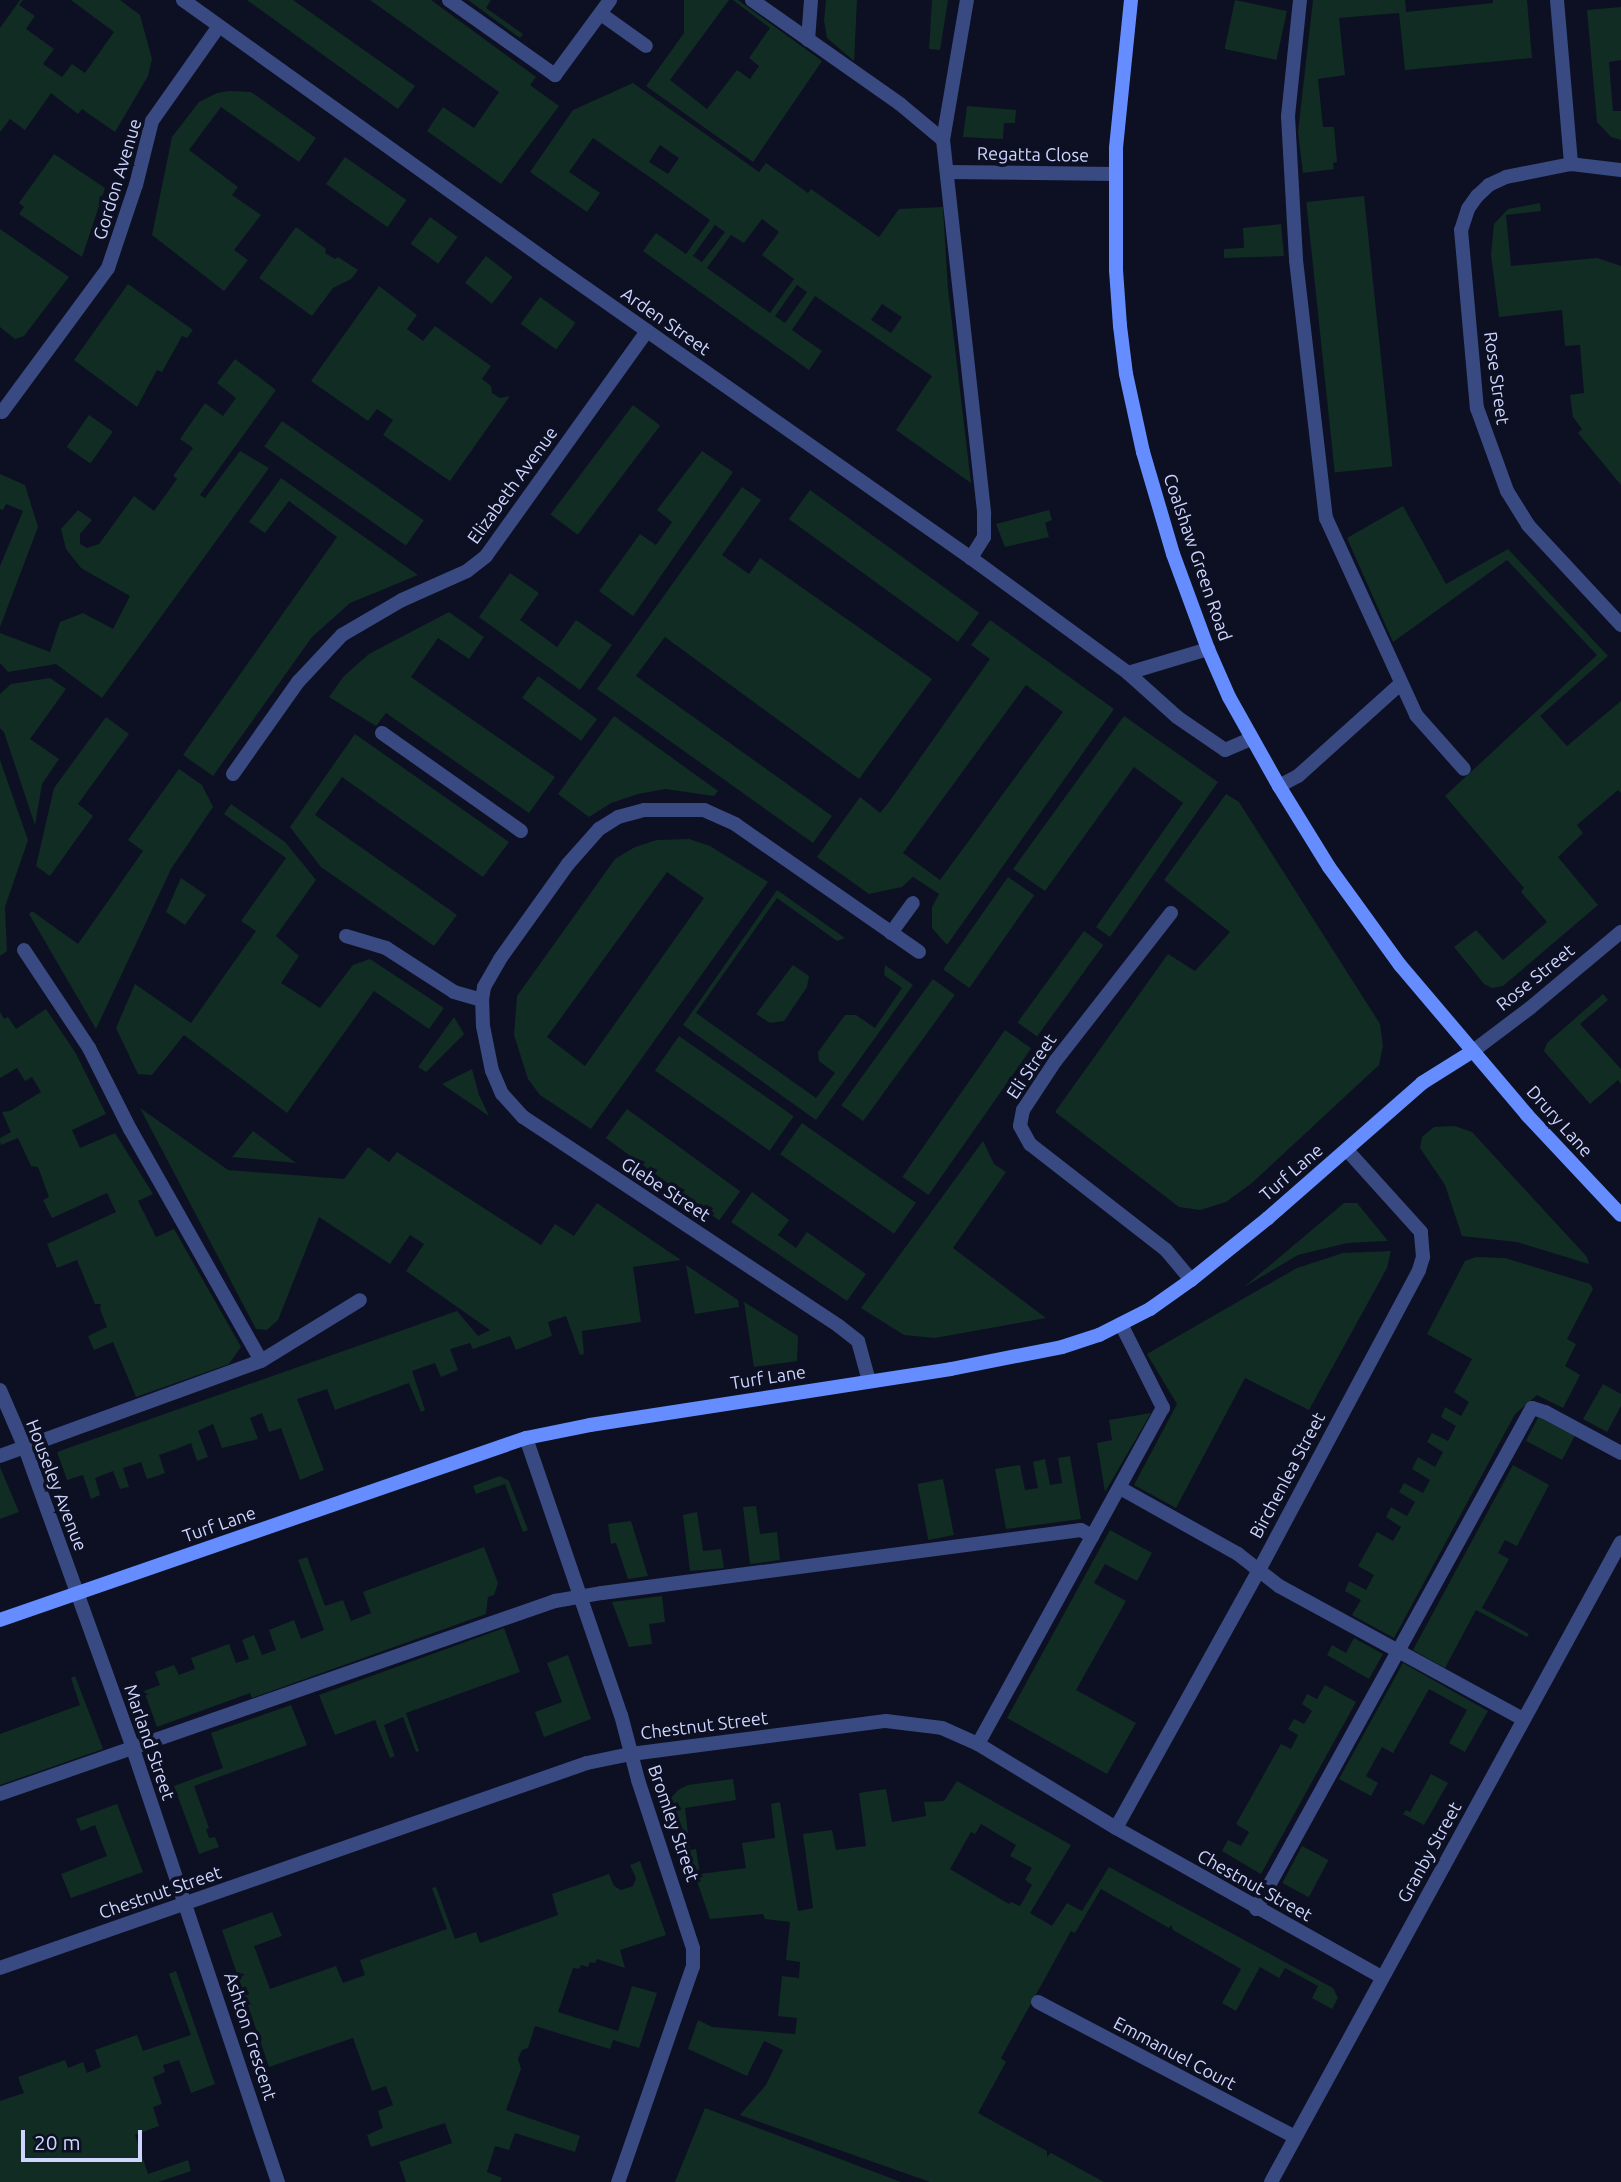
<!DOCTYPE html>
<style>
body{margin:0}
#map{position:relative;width:1621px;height:2182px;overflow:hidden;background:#0d1022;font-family:Ubuntu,sans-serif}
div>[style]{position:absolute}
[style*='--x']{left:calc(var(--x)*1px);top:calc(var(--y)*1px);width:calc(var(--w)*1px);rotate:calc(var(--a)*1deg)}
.green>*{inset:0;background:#102c23;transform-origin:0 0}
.lane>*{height:14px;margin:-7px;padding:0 7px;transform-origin:7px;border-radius:7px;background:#384a81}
.street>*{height:14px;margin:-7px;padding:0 7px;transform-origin:7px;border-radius:7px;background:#384a81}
.secondary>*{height:14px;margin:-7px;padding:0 7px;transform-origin:7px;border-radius:7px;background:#658dff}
span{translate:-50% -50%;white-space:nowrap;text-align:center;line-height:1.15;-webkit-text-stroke:7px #0d1022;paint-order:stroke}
.street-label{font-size:18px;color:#ced6ff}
.scale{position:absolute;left:21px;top:2130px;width:121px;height:32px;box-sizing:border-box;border:4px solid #ced6ff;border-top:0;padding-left:9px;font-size:21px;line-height:24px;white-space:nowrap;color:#ced6ff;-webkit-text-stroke:5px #0d1022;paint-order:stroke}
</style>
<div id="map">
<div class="green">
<div style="clip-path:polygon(20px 0,23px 0,19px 5px,35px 16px,26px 29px,54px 49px,43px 64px,62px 77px,72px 64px,85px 73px,114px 32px,71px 0,120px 0,140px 15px,152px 59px,148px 76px,115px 132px,82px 109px,78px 114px,51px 93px,25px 130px,10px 119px,0 132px,0 28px)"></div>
<div style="clip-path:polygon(247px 0,293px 0,415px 86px,398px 109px)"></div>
<div style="clip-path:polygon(370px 0,431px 0,536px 77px,530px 85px,559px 106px,501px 184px,427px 131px,443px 107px,474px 128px,499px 92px)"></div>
<div style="clip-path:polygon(468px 0,491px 0,486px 8px,523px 34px,520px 38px)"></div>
<div style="clip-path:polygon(684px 0,729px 0,670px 80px,707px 109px,737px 70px,750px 79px,759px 66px,749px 58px,770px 28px,733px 0,738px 0,822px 61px,753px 162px,646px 86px,684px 33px)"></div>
<div style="clip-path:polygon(826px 0,857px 0,854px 61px,827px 38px,824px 20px)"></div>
<div style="clip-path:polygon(932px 0,948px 0,940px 50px,929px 49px)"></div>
<div style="left:1235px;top:0;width:53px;height:50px;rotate:12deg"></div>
<div style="clip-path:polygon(1313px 0,1405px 0,1406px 12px,1493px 3px,1493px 0,1527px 0,1532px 58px,1405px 70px,1399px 13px,1339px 18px,1345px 75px,1318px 79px,1323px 127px,1334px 127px,1337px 162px,1333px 163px,1334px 169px,1303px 173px,1298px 132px)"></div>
<div style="clip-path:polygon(1621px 7px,1621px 60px,1609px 62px,1613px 111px,1621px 111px,1621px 140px,1611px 137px,1597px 122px,1587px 10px)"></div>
<div style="clip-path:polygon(evenodd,633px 83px,759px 172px,766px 163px,808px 193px,811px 189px,879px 237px,899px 209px,943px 207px,948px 289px,971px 483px,896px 430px,932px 376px,815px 296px,792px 330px,822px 351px,809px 370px,643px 251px,656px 233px,686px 254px,710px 220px,651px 178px,593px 138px,569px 172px,600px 193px,587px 212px,530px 172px,573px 110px,633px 83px,660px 145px,679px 158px,668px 174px,649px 162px,660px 145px,633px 83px,762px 219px,779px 232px,762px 255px,794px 279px,770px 313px,707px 268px,731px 235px,744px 243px,762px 219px,633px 83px,715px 225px,725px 232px,702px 262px,693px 256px,715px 225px,633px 83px,797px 285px,807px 292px,785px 323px,775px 316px,797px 285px,633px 83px,882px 304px,902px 317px,891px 333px,871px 320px,882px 304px)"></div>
<div style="clip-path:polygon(230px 91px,251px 92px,316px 138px,299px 162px,221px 107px,189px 150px,238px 187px,232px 195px,261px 215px,234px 250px,248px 260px,224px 291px,152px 235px,172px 137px,199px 102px,217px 93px)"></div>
<div style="clip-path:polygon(967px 106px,1016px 110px,1015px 123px,1004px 123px,1003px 139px,963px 137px)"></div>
<div style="clip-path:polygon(54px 154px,105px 188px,82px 257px,19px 214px,24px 207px,19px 203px)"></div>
<div style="left:345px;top:157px;width:75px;height:33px;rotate:35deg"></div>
<div style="left:1364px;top:196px;width:272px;height:58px;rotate:84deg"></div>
<div style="clip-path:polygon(1540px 203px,1541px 211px,1506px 215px,1511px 266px,1597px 258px,1621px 266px,1621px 485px,1578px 433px,1582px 429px,1573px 417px,1570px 395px,1584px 393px,1580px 345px,1565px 346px,1562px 310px,1499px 317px,1491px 255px,1494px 224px,1508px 209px)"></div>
<div style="left:430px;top:217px;width:34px;height:33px;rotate:36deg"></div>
<div style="clip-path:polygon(1281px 224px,1284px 256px,1224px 258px,1224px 249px,1244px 248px,1243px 228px)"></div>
<div style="clip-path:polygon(296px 227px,326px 249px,325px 253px,335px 259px,338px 257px,358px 270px,351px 279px,333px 288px,312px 316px,259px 278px)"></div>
<div style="clip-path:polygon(0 229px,69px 277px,24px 336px,15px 339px,0 327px)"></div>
<div style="left:486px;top:256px;width:34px;height:34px;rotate:38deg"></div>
<div style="clip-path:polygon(128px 284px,193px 330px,187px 338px,182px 336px,162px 372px,157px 370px,137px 407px,74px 360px)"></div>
<div style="clip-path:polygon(379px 286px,417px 315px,407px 329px,423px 341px,435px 326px,491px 366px,482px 379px,491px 386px,492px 393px,500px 398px,510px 396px,450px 481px,383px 435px,393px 420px,377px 409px,368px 421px,311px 381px)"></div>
<div style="left:540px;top:297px;width:44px;height:33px;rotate:36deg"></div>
<div style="clip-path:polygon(235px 359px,276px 390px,200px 495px,205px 498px,240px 451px,269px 468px,102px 698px,56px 664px,8px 672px,0 663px,0 633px,50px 652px,60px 622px,83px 613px,113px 629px,130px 596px,81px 568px,66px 549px,61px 529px,78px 510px,92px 520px,80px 534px,80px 544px,87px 548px,99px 544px,134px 496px,154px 511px,177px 479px,173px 476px,193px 448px,180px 439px,205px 403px,223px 416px,236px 398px,217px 383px)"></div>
<div style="left:633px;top:405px;width:34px;height:137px;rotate:37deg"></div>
<div style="left:89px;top:415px;width:29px;height:39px;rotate:35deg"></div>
<div style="left:282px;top:421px;width:173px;height:31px;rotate:35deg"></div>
<div style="clip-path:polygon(702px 451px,733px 472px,633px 616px,599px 591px,640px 534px,656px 545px,672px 522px,657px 510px)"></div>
<div style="clip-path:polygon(0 474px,25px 485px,38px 527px,0 627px,0 566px,23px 511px,6px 504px,3px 510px,0 509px)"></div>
<div style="clip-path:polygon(281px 478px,418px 575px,350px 603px,312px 637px,213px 776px,183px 755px,337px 537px,289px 501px,265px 533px,249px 522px)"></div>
<div style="clip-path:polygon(742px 487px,761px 500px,722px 555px,749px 574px,760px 558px,932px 679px,859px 779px,665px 637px,641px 669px,636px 676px,832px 816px,813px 843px,597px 689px)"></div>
<div style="left:810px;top:490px;width:209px;height:36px;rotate:36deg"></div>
<div style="clip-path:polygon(1403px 506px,1446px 584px,1508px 549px,1608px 656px,1540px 716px,1567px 746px,1621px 701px,1621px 793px,1618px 790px,1577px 825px,1583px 833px,1558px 857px,1598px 905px,1503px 986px,1492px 988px,1484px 984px,1454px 947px,1476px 930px,1503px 960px,1547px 922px,1521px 892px,1524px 888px,1445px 796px,1597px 655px,1507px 560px,1393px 642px,1347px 538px)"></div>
<div style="clip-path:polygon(1049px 510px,1052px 520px,1045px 523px,1049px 537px,1005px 547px,996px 524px)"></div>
<div style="clip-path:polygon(510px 573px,539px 593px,520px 620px,557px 647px,576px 620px,612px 645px,580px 690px,479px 617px)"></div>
<div style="clip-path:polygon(449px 612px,484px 637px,469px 659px,438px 638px,411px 677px,555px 777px,529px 813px,386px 713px,376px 726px,329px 697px,344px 676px,369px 654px)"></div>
<div style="clip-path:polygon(evenodd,990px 620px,1114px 709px,947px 945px,932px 928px,932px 907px,939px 894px,913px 877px,902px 887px,869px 894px,817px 857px,860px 797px,880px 813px,889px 802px,990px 659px,971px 645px,990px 620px,1026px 685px,1063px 712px,940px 880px,903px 853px,1026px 685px)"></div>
<div style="left:538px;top:676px;width:73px;height:27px;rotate:36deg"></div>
<div style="clip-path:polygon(50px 678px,66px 689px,30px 739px,59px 759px,42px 784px,35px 825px,4px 732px,0 728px,0 694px,11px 684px)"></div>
<div style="clip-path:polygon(614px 716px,718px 791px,714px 796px,665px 789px,638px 794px,611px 803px,589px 817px,558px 794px)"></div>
<div style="clip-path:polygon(1124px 716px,1218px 782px,1110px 937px,1096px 927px,1183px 803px,1134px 767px,1045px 891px,1013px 869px)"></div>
<div style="clip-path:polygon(106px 717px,129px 734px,78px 804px,93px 816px,50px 876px,36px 866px,54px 788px)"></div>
<div style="clip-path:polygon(355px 734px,509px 842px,483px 877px,342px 777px,315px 815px,457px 915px,434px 946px,321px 867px,290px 827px)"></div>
<div style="clip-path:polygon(0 760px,28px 840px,5px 907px,7px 951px,0 956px)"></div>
<div style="clip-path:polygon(179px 769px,202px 785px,213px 807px,171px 869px,96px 1029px,29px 914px,32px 911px,78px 944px,143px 851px,128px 840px)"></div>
<div style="clip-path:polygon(1226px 794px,1239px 802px,1380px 1024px,1383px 1046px,1379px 1065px,1252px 1183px,1226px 1202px,1200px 1210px,1179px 1207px,1055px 1112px,1168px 954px,1195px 971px,1230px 932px,1164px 880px)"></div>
<div style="clip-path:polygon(231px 804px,285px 842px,316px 880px,276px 936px,299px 956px,281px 983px,320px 1008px,353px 965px,370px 959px,444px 1008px,429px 1029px,374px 991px,287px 1113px,184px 1035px,152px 1075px,138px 1074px,116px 1028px,135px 984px,191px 1023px,256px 931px,241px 921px,286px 858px,224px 814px)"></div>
<div style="clip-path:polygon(evenodd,689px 839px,710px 846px,768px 882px,591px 1129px,540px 1095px,528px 1079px,514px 1035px,517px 996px,615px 859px,635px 847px,657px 840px,689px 839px,667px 872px,704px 898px,585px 1066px,547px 1037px,667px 872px)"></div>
<div style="left:1008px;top:877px;width:32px;height:113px;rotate:35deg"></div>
<div style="clip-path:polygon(181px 878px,206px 895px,185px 925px,166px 912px)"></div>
<div style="clip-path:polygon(777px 890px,845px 938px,837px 941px,777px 898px,696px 1013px,816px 1098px,835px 1073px,819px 1061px,818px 1052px,845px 1015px,856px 1015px,875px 1028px,902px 988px,884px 975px,885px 965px,913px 985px,816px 1120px,683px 1025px)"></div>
<div style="left:1084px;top:931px;width:24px;height:113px;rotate:36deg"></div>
<div style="clip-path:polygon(793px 965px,809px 976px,807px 987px,784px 1021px,770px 1023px,756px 1014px)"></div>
<div style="left:933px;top:979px;width:27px;height:156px;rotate:36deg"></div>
<div style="clip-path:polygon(1603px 994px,1608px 1000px,1580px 1024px,1621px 1069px,1621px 1084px,1618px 1080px,1590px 1104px,1544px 1051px,1547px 1043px)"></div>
<div style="clip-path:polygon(46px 1009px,75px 1052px,106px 1114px,72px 1130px,80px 1148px,115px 1133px,153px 1194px,138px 1201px,156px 1237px,174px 1229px,241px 1347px,229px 1364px,136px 1397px,113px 1342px,94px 1350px,88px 1336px,107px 1327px,100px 1309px,101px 1304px,95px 1304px,77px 1260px,57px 1268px,47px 1244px,116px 1212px,107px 1193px,52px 1218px,43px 1200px,49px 1197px,38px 1167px,31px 1166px,18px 1138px,1px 1145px,0 1141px,0 1138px,11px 1132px,2px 1112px,10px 1111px,41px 1092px,32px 1077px,25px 1081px,17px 1068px,0 1078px,0 1012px,4px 1019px,8px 1017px,16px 1029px)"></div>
<div style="clip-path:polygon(454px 1017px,464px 1034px,426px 1072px,418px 1067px)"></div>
<div style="left:1005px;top:1030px;width:32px;height:179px;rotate:35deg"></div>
<div style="left:679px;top:1036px;width:140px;height:42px;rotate:35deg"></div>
<div style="clip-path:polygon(472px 1069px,479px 1095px,489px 1116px,442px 1084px)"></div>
<div style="clip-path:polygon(140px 1108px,228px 1170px,344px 1179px,368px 1147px,389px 1162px,397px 1152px,541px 1245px,555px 1224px,574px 1236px,597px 1203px,681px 1260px,633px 1267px,641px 1322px,582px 1331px,584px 1354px,580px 1355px,566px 1316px,548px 1322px,552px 1336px,516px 1350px,510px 1336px,473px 1349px,470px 1343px,450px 1349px,458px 1370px,441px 1377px,435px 1363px,412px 1371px,425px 1410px,421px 1412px,409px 1383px,335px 1410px,327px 1389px,297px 1399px,324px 1470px,300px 1480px,281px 1428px,269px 1432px,262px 1413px,250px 1418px,258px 1439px,222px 1448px,213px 1424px,198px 1431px,208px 1457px,197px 1461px,191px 1443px,176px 1449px,159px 1455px,165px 1473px,157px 1476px,147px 1479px,141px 1462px,123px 1468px,129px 1487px,120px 1489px,113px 1471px,95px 1478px,100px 1495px,91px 1499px,83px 1475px,67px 1480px,57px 1452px,457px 1311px,478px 1336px,490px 1330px,406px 1271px,424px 1244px,410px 1235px,390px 1264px,319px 1217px,278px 1320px,267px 1330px,256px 1329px)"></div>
<div style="left:627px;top:1109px;width:140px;height:36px;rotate:36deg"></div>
<div style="left:802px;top:1123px;width:139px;height:38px;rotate:35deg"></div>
<div style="clip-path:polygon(1455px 1126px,1472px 1132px,1587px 1257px,1589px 1264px,1517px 1242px,1462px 1236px,1445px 1185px,1420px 1148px,1422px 1137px,1434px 1127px)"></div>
<div style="clip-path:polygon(253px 1131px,296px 1163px,232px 1157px)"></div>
<div style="clip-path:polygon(983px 1141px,994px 1164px,1006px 1172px,953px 1248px,1046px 1318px,935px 1338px,904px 1335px,861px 1308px)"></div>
<div style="clip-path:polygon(752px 1192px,789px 1220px,778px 1235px,796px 1248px,807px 1232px,866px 1274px,847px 1301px,731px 1222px)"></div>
<div style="clip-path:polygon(1344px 1203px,1357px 1203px,1388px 1241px,1347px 1243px,1298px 1255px,1244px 1287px)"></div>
<div style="clip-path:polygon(1391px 1251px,1387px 1268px,1309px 1410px,1245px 1378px,1176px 1508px,1134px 1485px,1177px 1404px,1147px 1354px,1297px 1268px,1343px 1253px)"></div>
<div style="clip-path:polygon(1476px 1257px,1505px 1258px,1590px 1284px,1593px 1289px,1567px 1339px,1576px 1344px,1565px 1366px,1580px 1375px,1563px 1408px,1537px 1395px,1515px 1414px,1394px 1638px,1352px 1615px,1361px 1600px,1345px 1591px,1349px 1581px,1366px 1590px,1374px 1575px,1358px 1566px,1377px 1532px,1393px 1541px,1401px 1527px,1386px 1517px,1391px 1507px,1407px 1516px,1415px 1502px,1399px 1492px,1404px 1483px,1423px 1493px,1430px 1480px,1412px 1469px,1418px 1457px,1435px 1467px,1443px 1452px,1427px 1442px,1432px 1433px,1448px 1441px,1456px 1426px,1441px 1417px,1445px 1407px,1461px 1416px,1469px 1402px,1454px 1392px,1472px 1359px,1427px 1334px,1465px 1261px)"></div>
<div style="clip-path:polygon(686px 1265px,738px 1300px,739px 1307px,695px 1314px)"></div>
<div style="clip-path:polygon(744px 1302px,798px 1336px,797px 1361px,754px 1367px)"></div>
<div style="clip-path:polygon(1603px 1384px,1621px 1394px,1621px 1406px,1607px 1432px,1583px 1419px)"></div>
<div style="clip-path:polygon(1151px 1413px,1105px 1492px,1097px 1443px,1112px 1440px,1109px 1420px)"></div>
<div style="left:1539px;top:1416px;width:41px;height:28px;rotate:28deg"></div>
<div style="clip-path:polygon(1070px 1456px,1081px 1519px,1006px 1529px,995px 1469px,1020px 1465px,1025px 1490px,1038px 1488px,1033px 1462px,1045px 1459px,1050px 1485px,1062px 1483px,1058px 1458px)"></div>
<div style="clip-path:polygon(1513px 1465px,1549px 1485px,1517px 1546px,1505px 1540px,1498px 1553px,1509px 1559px,1482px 1608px,1529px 1634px,1527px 1637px,1476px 1610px,1445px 1668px,1413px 1650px)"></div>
<div style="clip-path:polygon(0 1467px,19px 1512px,0 1519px)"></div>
<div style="clip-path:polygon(500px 1476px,509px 1481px,528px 1530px,523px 1532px,505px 1484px,476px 1494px,473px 1486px)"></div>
<div style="left:943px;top:1479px;width:57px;height:26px;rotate:79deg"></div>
<div style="clip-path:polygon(756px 1506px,760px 1534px,777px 1532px,780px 1560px,750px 1564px,743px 1507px)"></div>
<div style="clip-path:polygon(697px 1512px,703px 1551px,721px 1549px,724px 1568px,690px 1571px,683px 1515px)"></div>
<div style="clip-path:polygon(631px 1521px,648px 1576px,628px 1579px,616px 1543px,611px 1544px,608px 1524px)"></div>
<div style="clip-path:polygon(1110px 1530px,1152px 1553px,1137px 1581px,1105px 1564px,1094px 1583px,1126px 1601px,1076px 1690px,1136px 1723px,1107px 1774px,1007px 1718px)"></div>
<div style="clip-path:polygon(484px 1547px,498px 1583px,494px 1595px,488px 1597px,486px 1614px,252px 1698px,250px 1693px,157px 1727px,144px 1691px,160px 1685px,155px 1672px,174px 1665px,179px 1675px,195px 1669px,191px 1658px,229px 1644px,236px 1663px,249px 1659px,242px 1640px,254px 1635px,262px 1655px,276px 1650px,269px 1630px,294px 1620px,301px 1639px,324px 1630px,298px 1560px,307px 1557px,325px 1606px,343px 1600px,351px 1621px,371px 1613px,363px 1592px)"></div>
<div style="clip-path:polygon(662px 1596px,665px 1622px,649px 1624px,652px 1644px,629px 1647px,612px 1602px)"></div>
<div style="clip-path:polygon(504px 1628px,520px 1672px,406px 1713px,419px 1751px,416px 1752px,403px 1717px,384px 1725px,396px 1760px,394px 1756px,390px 1758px,375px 1720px,335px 1735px,319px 1695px)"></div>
<div style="clip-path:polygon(1354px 1638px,1383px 1654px,1369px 1679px,1327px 1655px,1332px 1645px,1346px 1653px)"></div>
<div style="clip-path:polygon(568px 1655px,591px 1719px,544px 1737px,535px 1712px,562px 1702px,547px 1663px)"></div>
<div style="clip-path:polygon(1403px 1663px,1488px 1711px,1465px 1752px,1449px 1743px,1467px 1710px,1429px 1689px,1393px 1753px,1382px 1747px,1366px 1776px,1378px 1783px,1371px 1796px,1339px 1779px)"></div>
<div style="clip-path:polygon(75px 1676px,103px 1749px,0 1785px,0 1734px,80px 1705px,71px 1678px)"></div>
<div style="clip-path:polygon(1325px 1685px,1356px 1702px,1261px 1874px,1222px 1851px,1228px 1840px,1241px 1846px,1249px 1832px,1236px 1824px,1281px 1744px,1291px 1749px,1298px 1735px,1288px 1729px,1294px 1719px,1304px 1724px,1312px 1711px,1302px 1704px,1307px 1694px,1317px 1699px)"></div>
<div style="clip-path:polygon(291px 1705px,307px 1745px,194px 1786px,209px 1828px,206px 1829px,209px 1838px,215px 1837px,219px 1847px,199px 1854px,174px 1786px,223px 1768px,211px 1733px)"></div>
<div style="clip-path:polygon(1431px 1774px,1448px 1783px,1424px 1825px,1403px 1814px,1406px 1810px,1410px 1812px)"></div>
<div style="clip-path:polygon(evenodd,733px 1779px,736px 1800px,685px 1808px,690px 1850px,696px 1849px,700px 1874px,746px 1868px,742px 1843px,775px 1838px,771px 1804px,780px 1802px,798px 1911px,813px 1908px,803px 1834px,832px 1830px,836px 1850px,866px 1846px,859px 1793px,886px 1789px,892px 1822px,926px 1816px,924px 1802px,944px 1801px,957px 1781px,1071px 1845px,1030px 1913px,1052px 1926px,1067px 1903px,1082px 1911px,1109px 1867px,1333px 1988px,1338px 1998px,1332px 2009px,1312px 1998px,1318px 1986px,1285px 1968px,1279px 1978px,1260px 1967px,1236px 2011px,1222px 2003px,1241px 1969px,1173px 1930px,1171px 1925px,1169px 1928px,1101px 1889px,1075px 1933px,1071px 1931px,1001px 2058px,1006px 2062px,978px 2113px,1047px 2151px,1047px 2157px,1051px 2153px,1104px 2182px,930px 2182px,740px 2115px,766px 2085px,783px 2050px,764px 2041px,747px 2076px,688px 2049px,698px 2020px,712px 2027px,795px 2034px,797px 2018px,778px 2016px,782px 1976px,799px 1978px,800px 1962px,786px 1960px,790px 1922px,765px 1919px,763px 1914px,710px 1919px,671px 1806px,671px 1798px,678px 1790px,688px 1785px,733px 1779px,981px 1824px,1016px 1845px,1010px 1856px,1032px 1868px,1025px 1880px,1032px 1885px,1020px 1906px,1011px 1902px,1009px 1904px,950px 1869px,971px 1832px,975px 1834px,981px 1824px)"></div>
<div style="clip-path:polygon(117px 1804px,143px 1872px,71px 1898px,61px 1874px,107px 1856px,95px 1825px,81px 1831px,76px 1819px)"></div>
<div style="left:1302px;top:1846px;width:30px;height:42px;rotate:28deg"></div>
<div style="clip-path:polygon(640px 1861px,666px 1935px,620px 1950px,625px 1968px,597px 1959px,595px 1963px,590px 1962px,588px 1967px,581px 1965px,579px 1969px,573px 1968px,558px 2012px,618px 2031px,632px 1986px,657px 1993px,639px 2048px,613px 2040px,610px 2049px,535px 2026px,528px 2048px,522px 2050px,518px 2059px,521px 2069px,506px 2110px,580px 2136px,575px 2152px,515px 2133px,509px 2150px,495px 2146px,487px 2172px,502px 2178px,500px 2182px,406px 2182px,399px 2162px,452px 2143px,445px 2123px,371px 2147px,367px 2135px,383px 2128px,378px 2111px,393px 2105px,386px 2086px,372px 2091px,353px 2038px,269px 2067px,222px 1930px,272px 1912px,282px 1936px,254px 1946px,270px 1989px,336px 1966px,343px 1983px,365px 1975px,360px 1960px,447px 1929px,432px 1888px,436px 1887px,455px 1939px,476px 1932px,480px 1943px,558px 1915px,552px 1894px,609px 1874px,614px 1886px,621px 1890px,633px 1886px,636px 1878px,630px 1865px)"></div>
<div style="clip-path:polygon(176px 1971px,215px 2084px,191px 2093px,179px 2060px,163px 2065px,165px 2072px,153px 2077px,162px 2104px,153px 2107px,159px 2126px,135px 2135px,148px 2174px,188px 2160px,191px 2171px,158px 2182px,0 2182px,0 2101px,24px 2093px,18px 2077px,65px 2060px,68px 2068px,83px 2062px,87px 2073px,101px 2067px,95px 2050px,137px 2035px,143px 2051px,191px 2035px,169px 1974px)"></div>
<div style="clip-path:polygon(705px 2108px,901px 2182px,675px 2182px)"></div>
</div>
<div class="lane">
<div style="--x:449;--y:0;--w:130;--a:35.3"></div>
<div style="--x:752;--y:0;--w:181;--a:35.1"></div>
<div style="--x:900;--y:104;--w:56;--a:39.9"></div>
<div style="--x:943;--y:140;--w:376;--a:83.7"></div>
<div style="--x:984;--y:514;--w:23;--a:90"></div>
<div style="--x:984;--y:537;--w:25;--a:122"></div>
<div style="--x:1300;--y:0;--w:117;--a:95.9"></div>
<div style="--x:1288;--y:116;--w:144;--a:86.8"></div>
<div style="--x:1296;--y:260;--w:260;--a:83.4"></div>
<div style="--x:1326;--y:518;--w:217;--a:65.4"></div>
<div style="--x:1416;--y:715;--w:72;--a:48.4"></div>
<div style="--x:808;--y:40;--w:40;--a:-85.7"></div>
<div style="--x:943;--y:140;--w:142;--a:-80.3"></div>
<div style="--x:1279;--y:786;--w:21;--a:-28"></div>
<div style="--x:1298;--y:776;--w:137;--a:-42"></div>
<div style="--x:24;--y:950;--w:118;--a:56.4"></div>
<div style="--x:89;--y:1048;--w:91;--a:63.2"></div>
<div style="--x:130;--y:1129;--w:266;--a:60.5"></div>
<div style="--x:0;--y:1456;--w:278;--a:-20"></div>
<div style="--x:261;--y:1361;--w:116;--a:-31.6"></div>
<div style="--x:1120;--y:1488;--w:135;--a:29.2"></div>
<div style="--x:1238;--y:1554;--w:52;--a:38"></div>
<div style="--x:1279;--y:1586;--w:278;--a:28.6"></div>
<div style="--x:978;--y:1744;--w:384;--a:-61.2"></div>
<div style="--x:1163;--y:1408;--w:94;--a:-116.6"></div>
<div style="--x:0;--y:1794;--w:588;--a:-19.18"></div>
<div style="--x:555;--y:1601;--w:48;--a:-9.7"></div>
<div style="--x:602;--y:1593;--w:483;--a:-7.5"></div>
<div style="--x:1081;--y:1530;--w:13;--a:29"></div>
<div style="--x:1256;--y:1909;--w:572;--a:-61.15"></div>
<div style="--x:1532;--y:1408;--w:14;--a:17"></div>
<div style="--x:1545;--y:1412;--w:86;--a:28.3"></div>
</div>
<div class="street">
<div style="--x:183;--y:0;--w:447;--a:35.6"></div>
<div style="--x:546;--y:260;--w:519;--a:35.04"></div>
<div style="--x:971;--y:558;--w:195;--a:36.2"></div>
<div style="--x:1128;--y:673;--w:66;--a:41.9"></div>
<div style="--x:1177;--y:717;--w:58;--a:34.5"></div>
<div style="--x:1225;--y:750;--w:28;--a:-23"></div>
<div style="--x:1557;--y:0;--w:165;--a:85.1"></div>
<div style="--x:601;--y:14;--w:55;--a:35.4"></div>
<div style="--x:555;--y:75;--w:93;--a:-53.7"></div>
<div style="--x:1621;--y:170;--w:50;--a:-173.2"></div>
<div style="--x:1571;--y:164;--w:66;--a:168.7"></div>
<div style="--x:1506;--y:177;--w:19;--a:155"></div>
<div style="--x:1489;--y:185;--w:16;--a:137"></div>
<div style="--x:1477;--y:196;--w:16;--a:125"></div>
<div style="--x:1468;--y:209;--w:22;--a:108"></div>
<div style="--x:1461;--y:230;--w:179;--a:84.9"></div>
<div style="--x:1477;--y:408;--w:88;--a:70.1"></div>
<div style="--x:1507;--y:491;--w:40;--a:58"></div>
<div style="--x:1528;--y:525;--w:137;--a:47.1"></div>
<div style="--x:948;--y:172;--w:168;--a:0.7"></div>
<div style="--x:2;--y:412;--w:179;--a:-53.6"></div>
<div style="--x:108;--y:268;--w:88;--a:-71.4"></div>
<div style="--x:136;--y:185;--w:66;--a:-76"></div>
<div style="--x:152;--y:121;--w:116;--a:-54.8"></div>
<div style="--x:1128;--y:673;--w:84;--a:-16.7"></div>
<div style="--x:382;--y:733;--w:170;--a:35.2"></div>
<div style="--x:233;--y:774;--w:113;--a:-54.8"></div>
<div style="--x:298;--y:682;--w:64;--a:-46.9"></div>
<div style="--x:342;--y:635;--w:69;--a:-30.3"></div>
<div style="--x:402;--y:600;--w:71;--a:-24"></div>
<div style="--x:467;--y:571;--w:24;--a:-38"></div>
<div style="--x:486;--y:556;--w:277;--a:-54.4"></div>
<div style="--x:1171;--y:913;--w:187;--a:128"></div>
<div style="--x:1056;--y:1060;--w:60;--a:123.4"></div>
<div style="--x:1023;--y:1110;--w:16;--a:101"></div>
<div style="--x:1020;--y:1126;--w:21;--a:61"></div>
<div style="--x:1030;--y:1144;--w:172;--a:37.9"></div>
<div style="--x:1166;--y:1250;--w:39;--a:50"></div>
<div style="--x:891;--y:933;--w:37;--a:-54"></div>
<div style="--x:346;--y:936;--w:42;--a:16.7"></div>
<div style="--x:386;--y:948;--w:81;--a:32.9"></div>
<div style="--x:454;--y:992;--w:29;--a:16"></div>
<div style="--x:1473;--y:1051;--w:71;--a:-37"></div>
<div style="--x:1530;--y:1008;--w:119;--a:-39.9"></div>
<div style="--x:869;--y:1381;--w:41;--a:-105.4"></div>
<div style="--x:858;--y:1341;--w:24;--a:-142"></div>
<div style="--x:839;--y:1326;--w:379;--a:-146.5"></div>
<div style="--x:523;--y:1117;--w:31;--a:-132"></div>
<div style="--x:502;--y:1094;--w:25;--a:-113"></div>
<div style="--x:492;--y:1071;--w:46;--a:-101.3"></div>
<div style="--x:483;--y:1026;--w:26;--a:-92"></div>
<div style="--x:482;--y:1000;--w:13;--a:-81"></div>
<div style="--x:484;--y:987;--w:32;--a:-60"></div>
<div style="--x:500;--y:959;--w:117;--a:-54.4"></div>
<div style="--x:568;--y:864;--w:47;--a:-48.5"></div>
<div style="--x:599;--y:829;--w:22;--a:-32"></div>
<div style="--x:618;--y:817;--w:27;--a:-15"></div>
<div style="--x:644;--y:810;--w:60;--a:0"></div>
<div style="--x:704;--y:810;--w:34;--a:24"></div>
<div style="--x:735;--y:824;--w:224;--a:34.8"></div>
<div style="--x:0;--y:1390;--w:63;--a:66.7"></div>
<div style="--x:25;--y:1448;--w:317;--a:70.2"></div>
<div style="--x:132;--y:1746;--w:460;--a:71.5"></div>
<div style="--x:526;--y:1438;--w:293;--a:71.1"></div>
<div style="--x:621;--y:1715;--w:67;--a:75.3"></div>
<div style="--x:638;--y:1780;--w:177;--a:71.9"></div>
<div style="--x:693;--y:1948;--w:18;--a:90"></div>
<div style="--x:693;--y:1966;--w:229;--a:109.1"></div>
<div style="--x:1116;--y:1828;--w:293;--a:-61"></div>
<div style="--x:1258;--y:1572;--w:342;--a:-61.9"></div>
<div style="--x:1419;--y:1270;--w:14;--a:-73"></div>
<div style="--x:1423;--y:1257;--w:25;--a:-95"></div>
<div style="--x:1421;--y:1232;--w:110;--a:-132.1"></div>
<div style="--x:0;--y:1968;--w:622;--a:-19.25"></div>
<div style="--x:587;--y:1763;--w:45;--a:-11.6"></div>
<div style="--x:631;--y:1754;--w:257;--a:-7.4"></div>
<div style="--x:886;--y:1721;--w:56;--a:7.1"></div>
<div style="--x:942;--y:1728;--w:39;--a:24"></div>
<div style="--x:978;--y:1744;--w:162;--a:31.3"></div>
<div style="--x:1116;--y:1828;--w:305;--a:29.3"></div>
<div style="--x:1038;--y:2002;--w:290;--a:27.7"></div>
<div style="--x:1271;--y:2182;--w:729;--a:-61.33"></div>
</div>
<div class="secondary">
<div style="--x:1131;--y:0;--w:149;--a:95.8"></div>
<div style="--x:1116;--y:148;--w:122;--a:90"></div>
<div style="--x:1116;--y:270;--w:56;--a:85.9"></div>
<div style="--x:1120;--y:326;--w:48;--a:82.9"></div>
<div style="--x:1126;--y:374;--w:80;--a:77.7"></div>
<div style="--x:1143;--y:452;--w:106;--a:73.6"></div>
<div style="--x:1173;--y:554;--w:101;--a:69.8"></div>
<div style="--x:1208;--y:649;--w:52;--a:66.4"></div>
<div style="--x:1229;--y:697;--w:102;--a:60.7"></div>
<div style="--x:1279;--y:786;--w:95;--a:58.3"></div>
<div style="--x:1329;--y:867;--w:121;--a:54.1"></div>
<div style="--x:1400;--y:965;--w:197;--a:49.7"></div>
<div style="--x:1527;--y:1115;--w:137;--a:46.8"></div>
<div style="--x:0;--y:1620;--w:557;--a:-19.09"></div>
<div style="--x:526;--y:1438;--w:65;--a:-11.5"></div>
<div style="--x:590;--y:1425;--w:365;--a:-8.8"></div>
<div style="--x:951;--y:1369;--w:113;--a:-11.2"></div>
<div style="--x:1062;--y:1347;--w:39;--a:-18"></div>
<div style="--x:1099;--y:1335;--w:57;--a:-27"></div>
<div style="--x:1150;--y:1309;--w:50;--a:-35.3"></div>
<div style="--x:1191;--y:1280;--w:99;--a:-38.8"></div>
<div style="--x:1268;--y:1218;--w:205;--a:-41.2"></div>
<div style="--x:1422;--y:1083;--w:60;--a:-32.1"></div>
</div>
<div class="street-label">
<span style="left:1033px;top:154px;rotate:1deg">Regatta Close</span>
<span style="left:117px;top:179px;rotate:-73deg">Gordon Avenue</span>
<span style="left:666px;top:321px;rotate:35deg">Arden Street</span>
<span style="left:1497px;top:378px;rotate:82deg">Rose Street</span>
<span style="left:512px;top:485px;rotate:-54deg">Elizabeth Avenue</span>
<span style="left:1198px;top:557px;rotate:71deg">Coalshaw Green Road</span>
<span style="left:1535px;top:977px;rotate:-39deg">Rose Street</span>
<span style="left:1031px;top:1066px;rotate:-56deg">Eli Street</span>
<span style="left:1560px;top:1121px;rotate:48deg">Drury Lane</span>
<span style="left:1291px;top:1172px;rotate:-41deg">Turf Lane</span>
<span style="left:666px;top:1189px;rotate:33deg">Glebe Street</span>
<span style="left:768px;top:1377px;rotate:-9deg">Turf Lane</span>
<span style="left:1287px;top:1475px;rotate:-62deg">Birchenlea Street</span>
<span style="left:57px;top:1485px;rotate:69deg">Houseley Avenue</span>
<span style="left:219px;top:1524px;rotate:-19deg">Turf Lane</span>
<span style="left:704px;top:1725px;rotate:-7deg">Chestnut Street</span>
<span style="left:150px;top:1742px;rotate:71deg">Marland Street</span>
<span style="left:674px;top:1823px;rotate:71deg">Bromley Street</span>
<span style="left:1429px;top:1852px;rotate:-61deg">Granby Street</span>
<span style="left:1255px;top:1885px;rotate:29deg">Chestnut Street</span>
<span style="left:160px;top:1892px;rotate:-19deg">Chestnut Street</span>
<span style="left:251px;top:2036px;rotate:72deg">Ashton Crescent</span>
<span style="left:1175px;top:2053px;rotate:28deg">Emmanuel Court</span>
</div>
<div class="scale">20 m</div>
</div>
